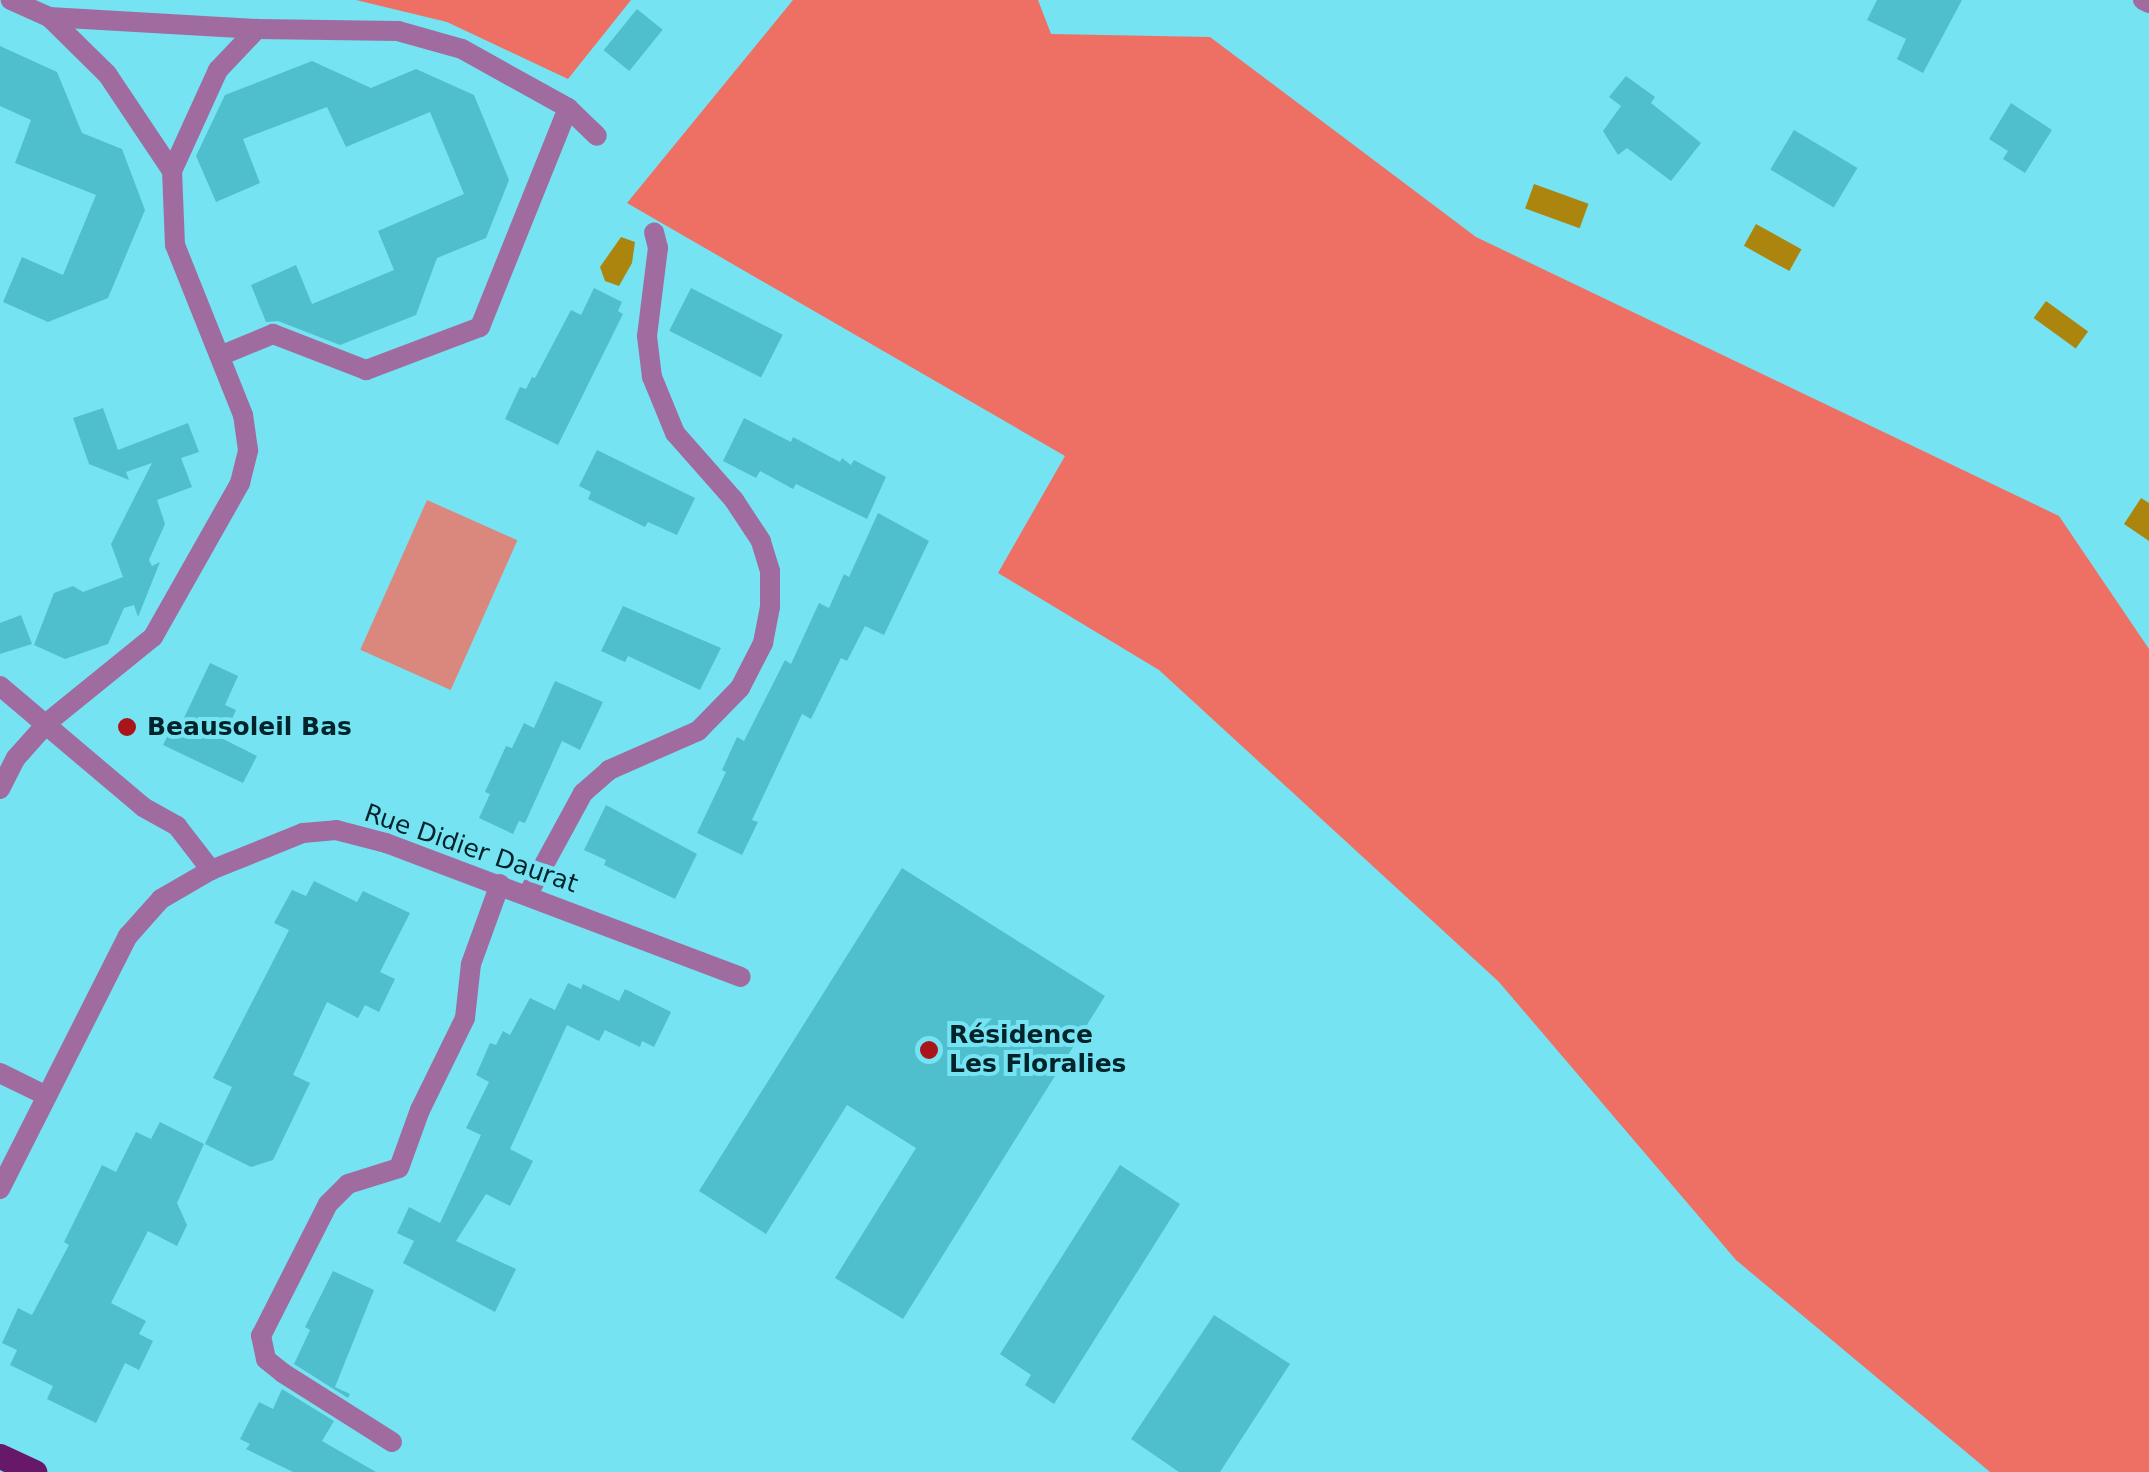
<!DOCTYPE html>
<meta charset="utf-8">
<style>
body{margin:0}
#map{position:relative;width:2149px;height:1472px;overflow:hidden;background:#76e3f2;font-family:"DejaVu Sans",sans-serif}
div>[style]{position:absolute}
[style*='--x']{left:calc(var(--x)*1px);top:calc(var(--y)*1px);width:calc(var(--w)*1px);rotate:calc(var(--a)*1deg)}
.green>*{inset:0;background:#da887e;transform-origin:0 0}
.forest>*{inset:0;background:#ee7064}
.water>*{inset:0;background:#ac850f;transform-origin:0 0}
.building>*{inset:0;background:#4fbfcd;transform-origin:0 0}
.street>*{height:20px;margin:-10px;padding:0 10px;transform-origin:10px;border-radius:10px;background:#a06ca0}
.primary>*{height:25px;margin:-12.5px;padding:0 12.5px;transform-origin:12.5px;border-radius:12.5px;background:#681869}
.dots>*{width:28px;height:28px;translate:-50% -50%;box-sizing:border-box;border:5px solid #76e3f2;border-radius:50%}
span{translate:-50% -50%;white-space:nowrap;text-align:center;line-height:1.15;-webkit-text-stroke:8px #76e3f2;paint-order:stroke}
.poi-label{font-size:25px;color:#002429;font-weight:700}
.left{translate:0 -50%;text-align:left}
.street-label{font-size:25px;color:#002429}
</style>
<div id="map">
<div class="green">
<div style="left:427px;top:500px;width:99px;height:164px;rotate:24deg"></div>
</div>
<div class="forest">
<div style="clip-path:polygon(356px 0,631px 0,568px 79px,447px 22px)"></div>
<div style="clip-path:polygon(793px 0,1038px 0,1051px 34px,1210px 37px,1476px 237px,2059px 516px,2149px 649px,2149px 1472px,1990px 1472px,1736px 1260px,1499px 982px,1159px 670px,998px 573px,1065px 456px,627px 203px)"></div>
</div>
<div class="water">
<div style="left:1534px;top:184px;width:58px;height:26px;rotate:20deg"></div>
<div style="left:1756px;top:224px;width:52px;height:25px;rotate:29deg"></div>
<div style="clip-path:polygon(621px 237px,635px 242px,632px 263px,619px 286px,605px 281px,600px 267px)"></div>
<div style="left:2046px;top:301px;width:52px;height:21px;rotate:36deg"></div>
<div style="clip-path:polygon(2141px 498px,2149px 503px,2149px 541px,2124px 524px)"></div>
</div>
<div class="building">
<div style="clip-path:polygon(1877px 0,1962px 0,1923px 73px,1897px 59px,1906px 39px,1867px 20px)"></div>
<div style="left:637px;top:9px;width:33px;height:53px;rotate:39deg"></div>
<div style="clip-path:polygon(0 46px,57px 72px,82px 133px,122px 149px,145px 210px,108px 298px,48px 322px,3px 302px,22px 257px,63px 275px,96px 195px,15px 163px,31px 120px,0 106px)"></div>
<div style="clip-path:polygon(312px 61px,371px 88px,416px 69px,474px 95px,509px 180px,486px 238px,437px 258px,416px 315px,340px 345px,278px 321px,266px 322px,251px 285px,296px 265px,312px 304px,394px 270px,378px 231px,464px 194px,430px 112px,346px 147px,327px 107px,243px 139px,260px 183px,216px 202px,196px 156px,225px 95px)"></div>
<div style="clip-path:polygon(1626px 76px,1655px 97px,1651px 103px,1701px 143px,1671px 181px,1627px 148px,1618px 155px,1603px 131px,1621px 106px,1609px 97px)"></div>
<div style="clip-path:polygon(2011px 103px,2052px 130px,2025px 173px,2003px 159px,2008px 151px,1989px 139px)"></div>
<div style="left:1794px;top:130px;width:74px;height:46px;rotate:31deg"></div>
<div style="clip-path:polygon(594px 288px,622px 302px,618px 311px,623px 314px,558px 445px,505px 419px,520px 387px,526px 389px,532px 377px,535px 378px,571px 310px,581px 315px)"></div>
<div style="left:691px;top:288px;width:103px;height:48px;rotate:27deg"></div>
<div style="clip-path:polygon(103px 408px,118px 450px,188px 423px,199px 452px,181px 458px,192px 487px,157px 500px,165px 524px,149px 560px,152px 566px,160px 562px,138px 617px,134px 605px,124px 608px,108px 644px,65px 659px,34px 645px,54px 593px,73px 586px,83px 592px,123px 577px,111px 544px,152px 463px,126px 472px,129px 480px,89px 464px,73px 418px)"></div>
<div style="clip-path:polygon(744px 418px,791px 442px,793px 437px,840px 462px,842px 458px,851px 465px,854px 460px,886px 477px,867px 519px,796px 484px,793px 489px,760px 471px,756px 478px,723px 461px)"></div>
<div style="clip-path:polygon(597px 450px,695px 498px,677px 535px,648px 522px,645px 527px,588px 499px,591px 492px,579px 486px)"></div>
<div style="clip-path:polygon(878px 513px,929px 541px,884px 635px,865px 626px,847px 661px,841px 658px,811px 719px,802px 714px,752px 820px,758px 822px,742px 855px,697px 833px,726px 772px,722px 770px,737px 737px,744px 741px,785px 660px,791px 664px,819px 603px,829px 608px,844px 574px,849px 577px)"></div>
<div style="clip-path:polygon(623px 606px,721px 648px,700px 690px,628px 656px,625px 662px,601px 651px)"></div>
<div style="clip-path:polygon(21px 615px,32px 644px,0 654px,0 623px)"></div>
<div style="clip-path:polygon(210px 663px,238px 676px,225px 705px,236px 710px,223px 739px,257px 756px,243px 783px,163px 745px,177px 717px,183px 720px)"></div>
<div style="clip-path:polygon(555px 681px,603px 702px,580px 750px,562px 741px,525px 823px,519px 821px,513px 834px,479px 818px,490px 794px,485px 792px,506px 746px,512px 748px,524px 723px,534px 728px)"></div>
<div style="clip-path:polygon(606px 805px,697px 854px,675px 899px,604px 865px,606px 860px,584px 850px)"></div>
<div style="clip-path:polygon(902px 868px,1105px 996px,903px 1319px,835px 1278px,916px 1148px,847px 1105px,766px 1234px,699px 1191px)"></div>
<div style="clip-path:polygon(314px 881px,357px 902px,363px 891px,410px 913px,380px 972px,395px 979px,379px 1012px,365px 1005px,358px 1018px,327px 1002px,293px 1075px,310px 1083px,273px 1160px,251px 1167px,205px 1144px,232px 1087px,213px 1078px,289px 930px,274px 923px,292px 890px,306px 896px)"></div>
<div style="clip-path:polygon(568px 983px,581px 989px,583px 984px,619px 1001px,625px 989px,671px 1012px,654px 1047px,642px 1041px,640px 1047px,605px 1030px,599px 1041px,567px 1025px,510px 1149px,533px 1161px,510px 1206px,486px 1194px,456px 1241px,516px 1269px,495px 1312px,403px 1263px,414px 1241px,397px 1233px,409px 1207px,440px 1223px,481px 1135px,466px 1128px,489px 1082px,476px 1075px,490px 1043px,496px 1045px,503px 1031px,510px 1035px,530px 998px,555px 1010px)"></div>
<div style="clip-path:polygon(160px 1122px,204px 1144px,177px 1203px,187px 1225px,177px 1246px,148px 1231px,111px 1303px,146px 1321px,139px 1334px,153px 1341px,139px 1370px,125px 1363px,96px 1423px,47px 1399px,53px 1386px,10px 1365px,17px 1350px,2px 1343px,18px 1308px,32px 1315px,69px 1245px,64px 1242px,102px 1165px,116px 1172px,136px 1132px,151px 1139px)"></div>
<div style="clip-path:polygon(1120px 1165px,1180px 1204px,1054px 1404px,1025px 1385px,1031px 1375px,1000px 1354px)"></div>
<div style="clip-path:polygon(333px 1271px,374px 1290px,335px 1387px,350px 1394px,348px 1398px,294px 1364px,310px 1330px,305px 1327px)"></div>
<div style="clip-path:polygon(1214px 1315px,1290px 1364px,1220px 1472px,1179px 1472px,1131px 1439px)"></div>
<div style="clip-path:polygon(282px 1389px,334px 1421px,322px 1441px,376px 1472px,293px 1472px,246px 1449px,250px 1444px,240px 1439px,259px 1402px,273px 1409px)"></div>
</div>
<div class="street">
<div style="--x:2143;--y:0;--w:7;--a:27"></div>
<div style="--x:49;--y:17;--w:208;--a:3.3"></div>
<div style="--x:568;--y:108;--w:40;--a:44"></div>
<div style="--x:172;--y:171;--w:111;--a:-65.5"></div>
<div style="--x:218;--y:70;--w:57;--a:-46.4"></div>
<div style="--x:257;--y:29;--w:141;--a:0.8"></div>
<div style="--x:398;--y:31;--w:66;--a:15.7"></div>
<div style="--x:462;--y:49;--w:121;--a:29.1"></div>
<div style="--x:568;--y:108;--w:236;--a:111.9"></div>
<div style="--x:480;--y:327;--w:122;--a:159.3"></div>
<div style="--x:366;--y:370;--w:100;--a:-158.8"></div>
<div style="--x:273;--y:334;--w:57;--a:157.5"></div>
<div style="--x:0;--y:686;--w:187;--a:40.2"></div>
<div style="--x:143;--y:807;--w:39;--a:29"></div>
<div style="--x:177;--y:826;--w:56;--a:52.3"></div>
<div style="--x:0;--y:789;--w:35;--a:-63"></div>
<div style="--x:16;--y:758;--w:48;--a:-48.4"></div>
<div style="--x:48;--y:722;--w:135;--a:-39"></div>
<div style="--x:153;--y:637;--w:177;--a:-60.5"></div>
<div style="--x:240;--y:483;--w:34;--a:-76"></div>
<div style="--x:248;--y:450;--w:35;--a:-98"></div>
<div style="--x:243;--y:415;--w:183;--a:-111.8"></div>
<div style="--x:175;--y:245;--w:74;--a:-92.3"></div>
<div style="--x:172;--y:171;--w:117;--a:-123.8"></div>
<div style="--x:107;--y:74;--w:81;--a:-135.5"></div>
<div style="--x:49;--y:17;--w:42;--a:-155.9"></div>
<div style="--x:528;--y:894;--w:115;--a:-61.4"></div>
<div style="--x:583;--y:793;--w:35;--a:-41"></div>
<div style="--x:609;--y:770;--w:97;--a:-23.7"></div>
<div style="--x:698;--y:731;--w:60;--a:-45.7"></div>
<div style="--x:740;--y:688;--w:51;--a:-62.9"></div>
<div style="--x:763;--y:643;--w:37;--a:-79"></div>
<div style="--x:770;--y:607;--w:36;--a:-90"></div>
<div style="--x:770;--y:571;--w:31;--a:-107"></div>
<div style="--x:761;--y:541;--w:49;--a:-123.4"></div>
<div style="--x:734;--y:500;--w:89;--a:-131.4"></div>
<div style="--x:675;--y:433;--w:61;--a:-112.3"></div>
<div style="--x:652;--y:377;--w:41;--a:-97"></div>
<div style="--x:647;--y:336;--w:89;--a:-82.9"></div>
<div style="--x:658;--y:248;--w:16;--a:-104"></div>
<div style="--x:0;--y:1073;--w:52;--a:26.1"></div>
<div style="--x:0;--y:1189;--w:284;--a:-63.2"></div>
<div style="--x:128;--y:936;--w:50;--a:-48.3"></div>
<div style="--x:161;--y:899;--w:58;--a:-30.1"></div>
<div style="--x:211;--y:870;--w:99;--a:-21.9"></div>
<div style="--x:303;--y:833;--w:33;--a:-5"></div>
<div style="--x:336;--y:830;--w:52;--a:14.6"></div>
<div style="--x:386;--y:843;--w:379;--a:20.7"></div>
<div style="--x:392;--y:1442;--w:129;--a:-147.7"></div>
<div style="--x:283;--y:1373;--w:22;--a:-141"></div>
<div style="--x:266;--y:1359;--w:24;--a:-102"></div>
<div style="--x:261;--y:1336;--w:148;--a:-63.1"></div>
<div style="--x:328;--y:1204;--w:28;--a:-45"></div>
<div style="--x:348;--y:1184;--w:53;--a:-17.4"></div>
<div style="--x:399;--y:1168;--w:62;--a:-70.1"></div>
<div style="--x:420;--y:1110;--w:102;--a:-63.9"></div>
<div style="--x:465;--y:1018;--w:54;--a:-83.7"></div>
<div style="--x:471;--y:964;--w:85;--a:-70.1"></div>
</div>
<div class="primary">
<div style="--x:0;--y:1456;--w:38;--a:25"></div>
</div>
<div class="dots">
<div style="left:127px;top:727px;background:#a91518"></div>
<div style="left:929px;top:1050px;background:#a91518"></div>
</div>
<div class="poi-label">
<span class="left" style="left:147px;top:727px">Beausoleil Bas</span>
<span class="left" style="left:949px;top:1050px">Résidence<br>Les Floralies</span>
</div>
<div class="street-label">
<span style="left:471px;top:849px;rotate:19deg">Rue Didier Daurat</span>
</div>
</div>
